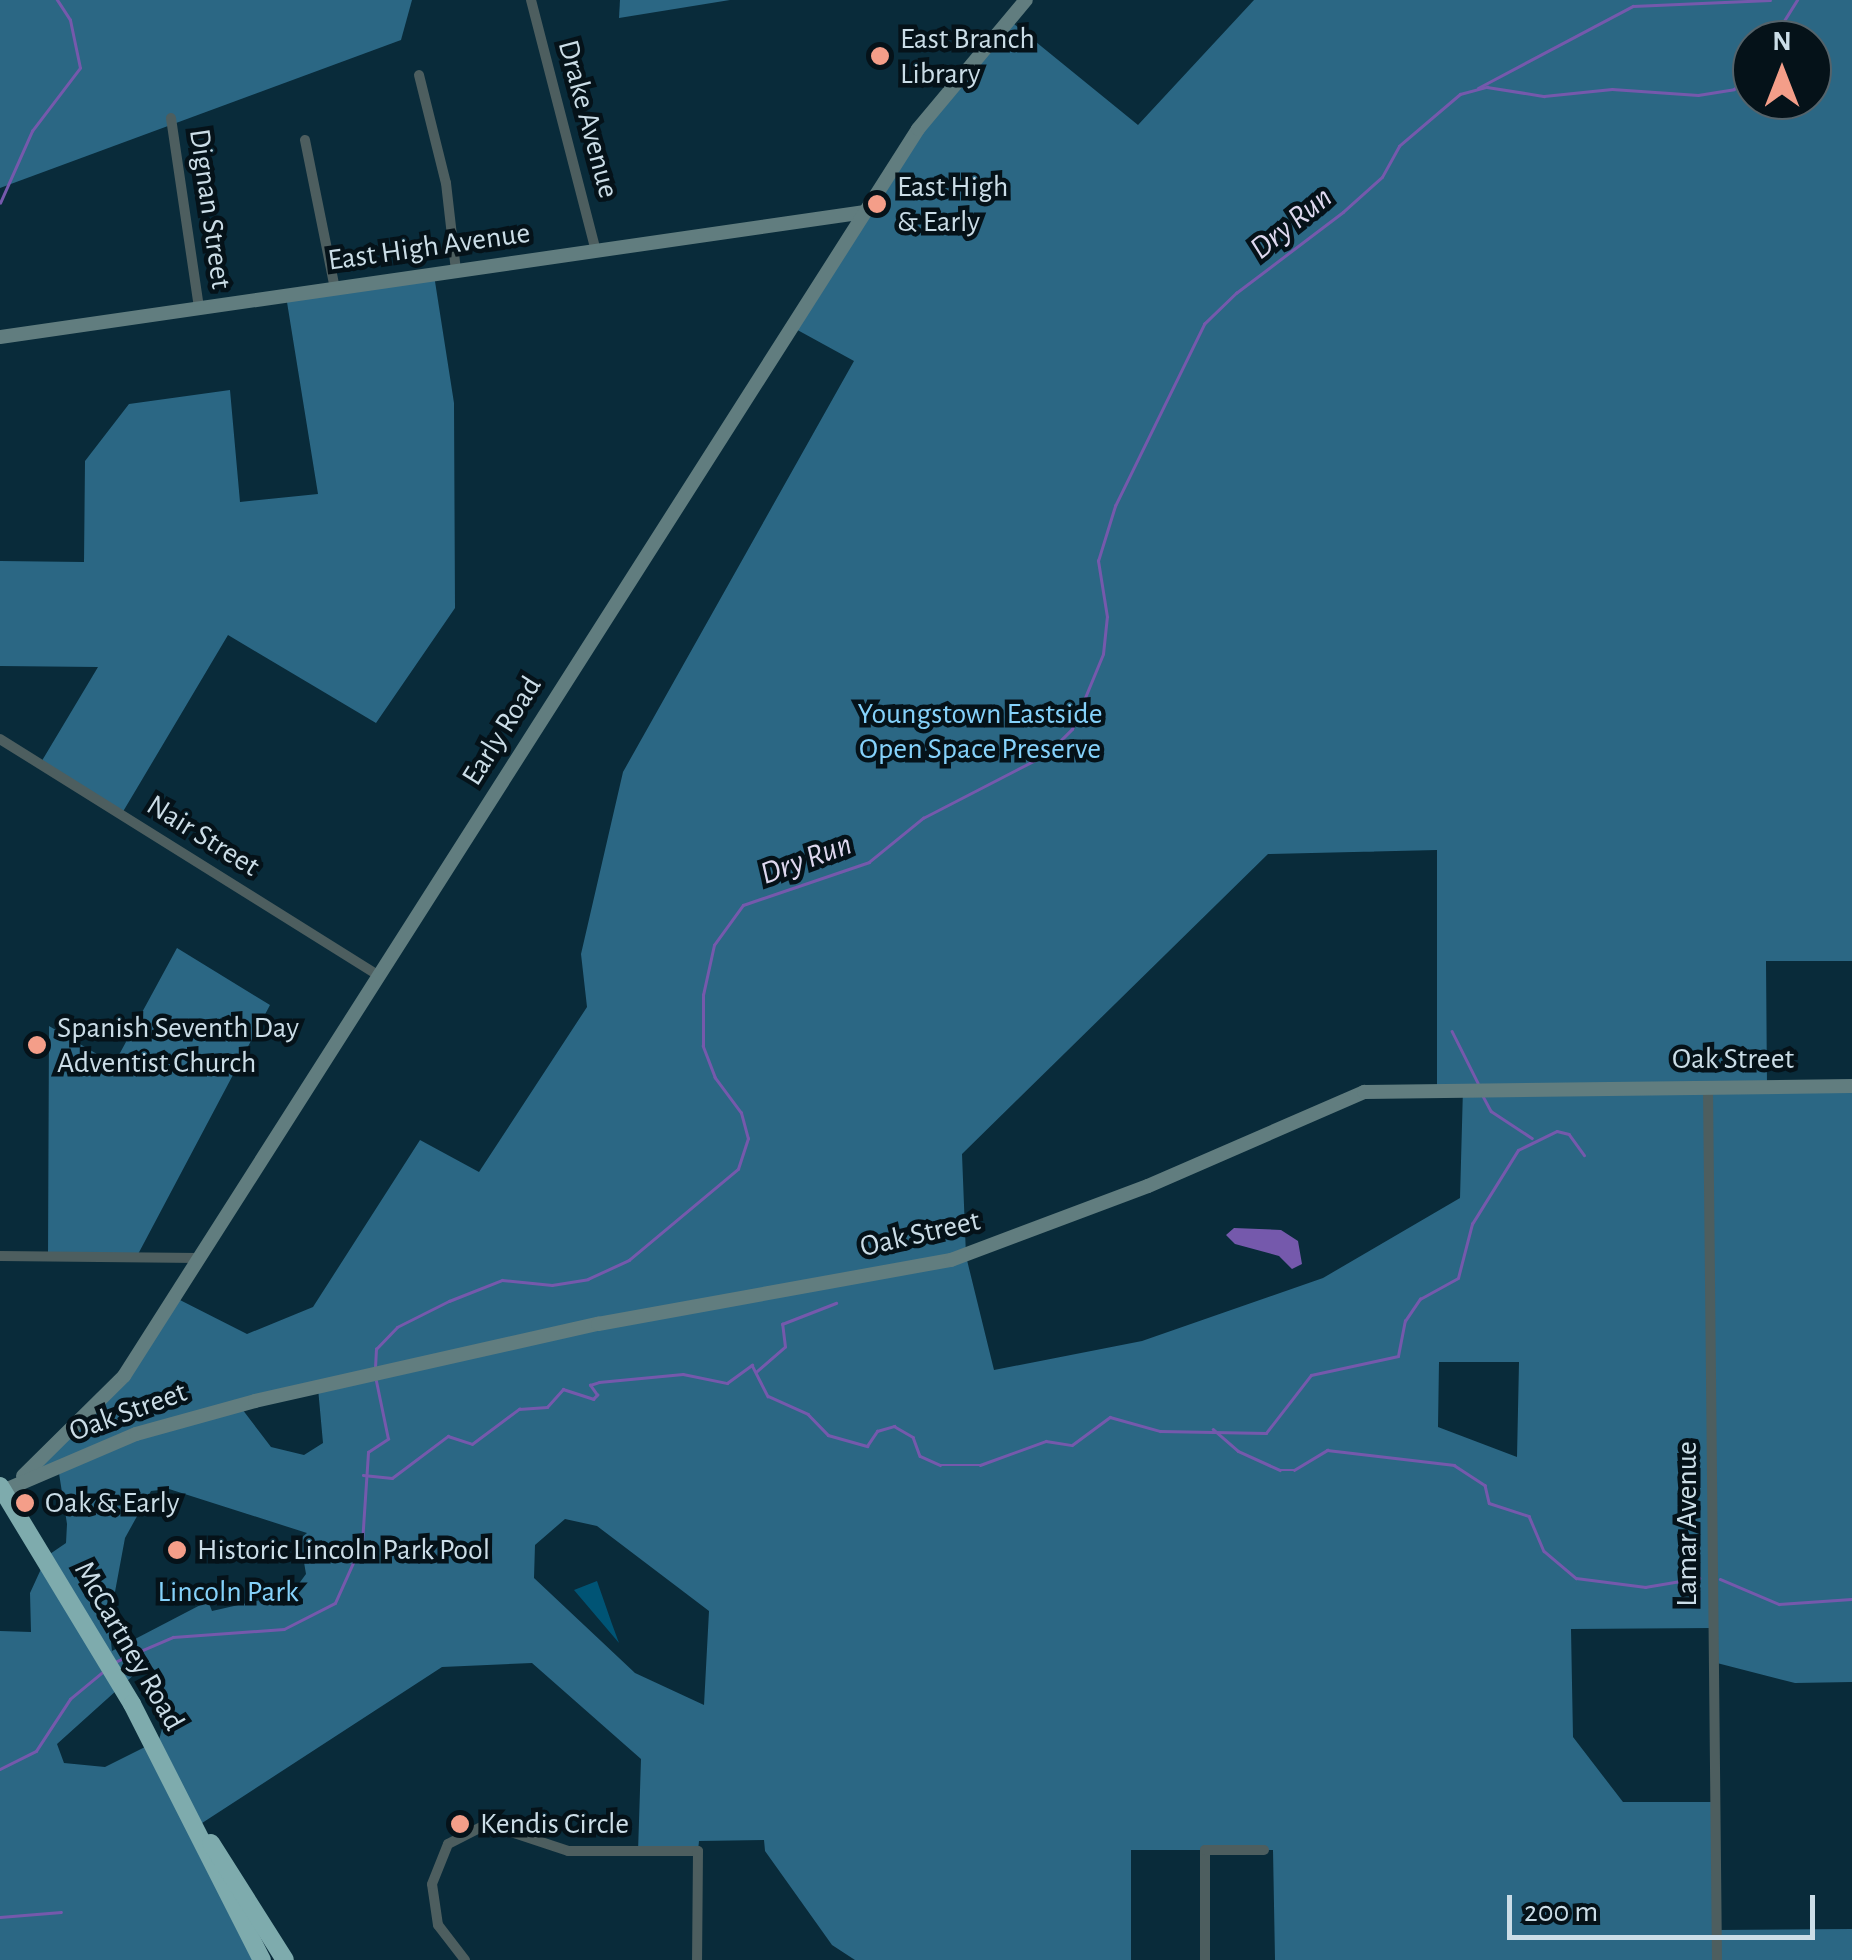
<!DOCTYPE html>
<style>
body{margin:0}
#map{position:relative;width:1852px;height:1960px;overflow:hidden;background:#092b3a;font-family:"Alegreya Sans",sans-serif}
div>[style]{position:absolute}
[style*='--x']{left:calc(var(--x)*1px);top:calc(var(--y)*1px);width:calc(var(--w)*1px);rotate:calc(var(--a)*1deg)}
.green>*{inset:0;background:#005475}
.forest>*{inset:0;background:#2b6784}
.water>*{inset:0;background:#7559ac}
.stream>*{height:2.5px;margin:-1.25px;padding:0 1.25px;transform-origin:1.25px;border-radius:1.25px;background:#7559ac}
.street>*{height:10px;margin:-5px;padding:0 5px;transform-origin:5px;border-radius:5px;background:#4d5e5f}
.secondary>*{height:14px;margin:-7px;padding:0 7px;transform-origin:7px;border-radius:7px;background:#617d7f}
.highway>*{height:18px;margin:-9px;padding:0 9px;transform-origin:9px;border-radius:9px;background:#7eabad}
.dots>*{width:28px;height:28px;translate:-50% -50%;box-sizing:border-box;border:5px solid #051219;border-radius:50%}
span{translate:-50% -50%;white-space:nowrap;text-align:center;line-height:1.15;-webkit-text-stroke:9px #051219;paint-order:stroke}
.poi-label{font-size:30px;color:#cbdde7}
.left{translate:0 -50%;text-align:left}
.street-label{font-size:30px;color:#cbdde7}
.park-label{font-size:30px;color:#85d2fb}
.water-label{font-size:32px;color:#ddd7ee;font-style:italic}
.north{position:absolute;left:1732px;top:20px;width:100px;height:100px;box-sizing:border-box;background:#051219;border:2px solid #54636b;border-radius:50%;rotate:0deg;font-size:28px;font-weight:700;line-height:40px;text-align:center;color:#cbdde7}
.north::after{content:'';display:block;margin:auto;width:35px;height:45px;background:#f49e89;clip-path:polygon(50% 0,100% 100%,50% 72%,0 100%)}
.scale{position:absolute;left:1507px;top:1895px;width:308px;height:45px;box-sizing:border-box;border:5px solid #cbdde7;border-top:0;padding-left:12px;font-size:30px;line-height:35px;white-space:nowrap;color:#cbdde7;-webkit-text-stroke:8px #051219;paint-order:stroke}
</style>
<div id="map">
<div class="green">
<div style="clip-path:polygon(597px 1581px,612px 1624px,619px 1643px,574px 1590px)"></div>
</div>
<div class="forest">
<div style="clip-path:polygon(0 0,412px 0,401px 40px,0 188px)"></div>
<div style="clip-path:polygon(620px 0,730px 0,619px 18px)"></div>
<div style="clip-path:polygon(evenodd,1254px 0,1852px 0,1852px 961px,1766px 961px,1767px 1086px,1852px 1086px,1852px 1682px,1795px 1683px,1713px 1662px,1712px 1628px,1571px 1629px,1573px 1737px,1623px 1802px,1715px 1802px,1717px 1930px,1852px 1929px,1852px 1960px,1275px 1960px,1273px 1850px,1131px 1850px,1131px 1960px,855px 1960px,832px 1945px,765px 1851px,764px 1840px,699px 1841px,698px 1851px,638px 1852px,641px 1759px,532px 1663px,442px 1667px,199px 1825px,262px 1960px,0 1960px,0 1631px,31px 1632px,30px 1593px,47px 1556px,66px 1543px,67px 1524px,58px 1467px,15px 1484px,110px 1391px,174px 1297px,247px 1334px,313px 1307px,420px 1140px,479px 1172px,587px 1007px,581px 954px,623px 772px,854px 361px,792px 327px,918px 129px,1009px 20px,1138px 125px,1254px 0,1752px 40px,1812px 40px,1812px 100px,1752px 100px,1752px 40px,1254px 0,1437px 850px,1437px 1088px,1463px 1088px,1460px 1198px,1323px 1278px,1142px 1341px,994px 1370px,966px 1256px,962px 1154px,1268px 854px,1437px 850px,1254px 0,1439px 1362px,1519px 1362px,1517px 1457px,1438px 1427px,1439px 1362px,1254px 0,318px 1388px,323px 1443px,304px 1455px,271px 1447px,239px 1405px,318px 1388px,1254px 0,169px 1489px,307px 1533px,300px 1539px,306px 1574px,292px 1593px,212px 1611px,208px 1601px,112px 1651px,109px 1624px,125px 1538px,151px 1491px,169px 1489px,1254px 0,565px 1519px,597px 1526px,709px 1611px,704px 1705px,635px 1673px,534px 1578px,535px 1545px,565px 1519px,1254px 0,147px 1663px,157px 1672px,166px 1714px,159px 1740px,105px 1767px,64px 1763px,57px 1744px,147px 1663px)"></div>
<div style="clip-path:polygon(434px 275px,454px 403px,455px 608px,376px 723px,228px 635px,121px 815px,40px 764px,98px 667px,0 666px,0 561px,84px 562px,85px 461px,129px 404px,230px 390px,240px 502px,318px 494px,286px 296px)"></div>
<div style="clip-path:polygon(177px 948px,270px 1005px,136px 1258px,48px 1256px,49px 1026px,114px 1064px)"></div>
</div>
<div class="water">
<div style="clip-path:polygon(1234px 1228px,1281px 1230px,1298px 1241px,1302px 1264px,1292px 1269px,1279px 1256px,1235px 1244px,1226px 1235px)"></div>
</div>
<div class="stream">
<div style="--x:1772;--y:40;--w:47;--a:-58"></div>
<div style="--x:1478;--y:88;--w:175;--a:-27.9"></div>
<div style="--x:1633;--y:6;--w:137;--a:-2.5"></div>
<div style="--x:0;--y:203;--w:79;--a:-66"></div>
<div style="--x:32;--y:131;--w:79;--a:-52.7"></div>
<div style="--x:80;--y:68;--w:49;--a:-101.8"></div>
<div style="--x:70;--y:20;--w:24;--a:-123"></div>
<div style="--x:1452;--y:1031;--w:58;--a:63.4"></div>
<div style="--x:1483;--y:1096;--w:17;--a:62"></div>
<div style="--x:1491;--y:1111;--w:49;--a:33.4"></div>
<div style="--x:375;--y:1368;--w:19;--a:-87"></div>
<div style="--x:376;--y:1349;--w:30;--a:-46"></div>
<div style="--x:397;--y:1327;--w:58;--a:-26.6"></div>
<div style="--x:449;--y:1301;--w:57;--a:-21.6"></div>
<div style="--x:502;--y:1280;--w:50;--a:5.7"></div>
<div style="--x:552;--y:1285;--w:36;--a:-9"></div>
<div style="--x:588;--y:1279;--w:45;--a:-24.9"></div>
<div style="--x:629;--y:1260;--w:142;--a:-39.9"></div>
<div style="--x:738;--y:1169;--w:32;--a:-72"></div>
<div style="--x:748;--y:1139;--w:27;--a:-105"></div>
<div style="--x:741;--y:1113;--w:44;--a:-126.6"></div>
<div style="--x:715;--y:1078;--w:34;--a:-111"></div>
<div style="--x:703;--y:1046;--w:51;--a:-90"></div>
<div style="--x:703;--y:995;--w:51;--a:-77.6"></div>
<div style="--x:714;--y:945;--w:49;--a:-54.1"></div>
<div style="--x:743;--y:905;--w:133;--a:-18.8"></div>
<div style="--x:869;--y:862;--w:70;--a:-39.2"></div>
<div style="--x:923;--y:818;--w:140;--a:-27.3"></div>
<div style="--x:1047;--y:754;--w:35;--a:-45"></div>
<div style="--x:1072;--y:729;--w:81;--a:-67.5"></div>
<div style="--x:1103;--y:654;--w:37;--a:-84"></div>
<div style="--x:1107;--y:617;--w:57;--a:-99.1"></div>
<div style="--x:1098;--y:561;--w:58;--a:-72.8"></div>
<div style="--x:1115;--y:506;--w:203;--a:-63.9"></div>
<div style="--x:1204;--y:324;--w:45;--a:-44.1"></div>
<div style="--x:1236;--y:293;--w:134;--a:-37.1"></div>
<div style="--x:1343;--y:212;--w:52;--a:-41.9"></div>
<div style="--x:1382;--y:177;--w:35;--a:-61"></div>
<div style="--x:1399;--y:146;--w:80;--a:-40.4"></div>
<div style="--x:1460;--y:94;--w:28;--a:-15"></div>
<div style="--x:1487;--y:87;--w:58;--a:9"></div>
<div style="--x:1544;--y:96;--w:68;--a:-5.9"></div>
<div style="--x:1612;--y:89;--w:86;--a:4"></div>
<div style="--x:1698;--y:95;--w:36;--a:-9"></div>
<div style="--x:1734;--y:89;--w:23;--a:-40"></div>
<div style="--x:756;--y:1372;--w:38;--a:-41"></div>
<div style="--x:785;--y:1347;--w:23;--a:-97"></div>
<div style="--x:782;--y:1324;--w:58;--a:-21.3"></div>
<div style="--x:1213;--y:1429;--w:33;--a:41"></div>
<div style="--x:1238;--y:1451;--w:46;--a:24.3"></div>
<div style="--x:1280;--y:1470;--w:14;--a:0"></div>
<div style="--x:1294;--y:1470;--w:39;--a:-31"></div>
<div style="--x:1327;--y:1450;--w:128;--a:6.7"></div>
<div style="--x:1454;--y:1465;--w:37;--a:33"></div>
<div style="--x:1485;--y:1485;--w:18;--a:77"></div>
<div style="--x:1489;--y:1503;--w:42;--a:18"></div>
<div style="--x:1529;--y:1516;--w:38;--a:67"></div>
<div style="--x:1544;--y:1551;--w:42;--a:40.2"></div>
<div style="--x:1576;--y:1578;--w:70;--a:7.4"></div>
<div style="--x:1645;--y:1587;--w:55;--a:-9.5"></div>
<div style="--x:363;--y:1475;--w:29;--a:6"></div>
<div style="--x:392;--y:1478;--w:70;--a:-36.9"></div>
<div style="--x:448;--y:1436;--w:25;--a:18"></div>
<div style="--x:472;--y:1444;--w:59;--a:-36.7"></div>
<div style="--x:519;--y:1409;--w:28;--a:-4"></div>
<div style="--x:547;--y:1407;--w:24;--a:-48"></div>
<div style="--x:563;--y:1389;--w:32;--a:18"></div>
<div style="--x:593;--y:1399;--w:6;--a:-45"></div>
<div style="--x:597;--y:1395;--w:12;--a:-125"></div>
<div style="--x:590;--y:1385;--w:9;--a:-18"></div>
<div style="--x:599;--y:1382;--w:84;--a:-5.4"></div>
<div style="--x:683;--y:1374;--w:45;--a:11.6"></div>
<div style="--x:727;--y:1383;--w:31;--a:-36"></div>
<div style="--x:752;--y:1365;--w:35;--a:63"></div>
<div style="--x:768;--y:1396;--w:44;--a:24.2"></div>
<div style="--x:808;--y:1414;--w:29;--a:46"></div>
<div style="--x:828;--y:1435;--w:41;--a:15.8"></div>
<div style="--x:867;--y:1446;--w:18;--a:-56"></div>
<div style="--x:877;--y:1431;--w:18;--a:-16"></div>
<div style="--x:894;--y:1426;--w:22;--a:30"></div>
<div style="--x:913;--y:1437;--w:20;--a:70"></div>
<div style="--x:920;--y:1456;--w:22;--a:24"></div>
<div style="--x:940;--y:1465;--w:40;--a:0"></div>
<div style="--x:980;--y:1465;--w:70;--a:-20"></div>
<div style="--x:1046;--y:1441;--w:26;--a:9"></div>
<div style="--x:1072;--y:1445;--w:47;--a:-36.4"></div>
<div style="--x:1110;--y:1417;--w:52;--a:15.6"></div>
<div style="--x:1160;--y:1431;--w:106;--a:1.1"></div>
<div style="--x:1266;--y:1433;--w:73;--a:-52.2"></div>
<div style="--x:1311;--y:1375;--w:89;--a:-12.3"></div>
<div style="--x:1398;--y:1356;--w:36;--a:-79"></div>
<div style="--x:1405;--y:1321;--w:27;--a:-56"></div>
<div style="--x:1420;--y:1299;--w:43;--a:-28.9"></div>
<div style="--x:1458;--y:1278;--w:56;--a:-75.5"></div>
<div style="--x:1472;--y:1224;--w:87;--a:-58.1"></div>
<div style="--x:1518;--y:1150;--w:43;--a:-26"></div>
<div style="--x:1557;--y:1131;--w:12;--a:14"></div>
<div style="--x:1569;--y:1134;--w:26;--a:54"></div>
<div style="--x:1720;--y:1579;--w:64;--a:23"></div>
<div style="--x:1779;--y:1604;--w:73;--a:-3.9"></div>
<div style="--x:115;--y:1662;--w:63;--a:-23.3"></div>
<div style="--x:173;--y:1637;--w:111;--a:-4.1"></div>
<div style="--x:284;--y:1629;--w:57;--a:-27"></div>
<div style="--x:335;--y:1603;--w:66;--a:-65.8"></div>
<div style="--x:362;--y:1543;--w:91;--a:-86.2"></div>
<div style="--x:368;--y:1452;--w:24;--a:-33"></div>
<div style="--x:388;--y:1439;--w:59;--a:-101.7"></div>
<div style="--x:0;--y:1769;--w:40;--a:-26.6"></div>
<div style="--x:36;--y:1751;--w:62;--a:-56.8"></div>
<div style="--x:70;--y:1699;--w:45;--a:-39.6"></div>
<div style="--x:0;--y:1917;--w:61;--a:-4.7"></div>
</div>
<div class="street">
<div style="--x:531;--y:0;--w:259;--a:75.5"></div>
<div style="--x:419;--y:75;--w:111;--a:76"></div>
<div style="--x:446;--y:183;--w:89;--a:83.5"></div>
<div style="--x:171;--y:118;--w:192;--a:81.6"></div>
<div style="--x:305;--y:140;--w:152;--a:78.6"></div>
<div style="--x:0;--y:739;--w:447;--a:32"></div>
<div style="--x:1708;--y:1087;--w:873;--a:89.41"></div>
<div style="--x:0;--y:1256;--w:199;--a:0.6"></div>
<div style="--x:465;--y:1960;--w:44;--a:-127.6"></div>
<div style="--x:438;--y:1925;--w:41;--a:-98.3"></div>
<div style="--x:432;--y:1884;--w:43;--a:-68.2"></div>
<div style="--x:448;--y:1844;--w:44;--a:-27.1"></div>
<div style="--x:487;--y:1824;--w:85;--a:18.4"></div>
<div style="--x:568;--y:1851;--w:130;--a:0"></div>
<div style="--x:698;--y:1851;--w:109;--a:90.5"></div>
<div style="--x:1205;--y:1960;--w:110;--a:-90"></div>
<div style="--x:1205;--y:1850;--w:59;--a:0"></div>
</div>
<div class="secondary">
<div style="--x:0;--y:337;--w:874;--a:-8.22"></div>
<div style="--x:23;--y:1476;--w:142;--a:-44.7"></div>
<div style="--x:124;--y:1376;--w:1478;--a:-57.51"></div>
<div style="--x:918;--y:129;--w:168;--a:-50.1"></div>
<div style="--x:0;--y:1492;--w:148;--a:-23.1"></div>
<div style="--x:136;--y:1434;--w:123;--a:-15.5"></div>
<div style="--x:255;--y:1401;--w:352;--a:-12.7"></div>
<div style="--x:598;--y:1324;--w:359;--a:-10.3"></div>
<div style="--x:951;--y:1260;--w:210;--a:-20.6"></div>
<div style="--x:1148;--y:1186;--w:236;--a:-23.5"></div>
<div style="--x:1364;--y:1092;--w:488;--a:-0.7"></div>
</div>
<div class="highway">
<div style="--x:0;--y:1486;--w:255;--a:58.8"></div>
<div style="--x:132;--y:1704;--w:287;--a:63.1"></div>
<div style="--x:211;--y:1843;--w:138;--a:57.7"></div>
</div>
<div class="dots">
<div style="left:880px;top:56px;background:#f49e89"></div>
<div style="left:877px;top:204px;background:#f49e89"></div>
<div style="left:37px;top:1045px;background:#f49e89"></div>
<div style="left:25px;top:1503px;background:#f49e89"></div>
<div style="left:177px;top:1550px;background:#f49e89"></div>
<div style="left:460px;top:1824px;background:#f49e89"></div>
</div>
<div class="poi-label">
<span class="left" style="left:900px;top:56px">East Branch<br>Library</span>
<span class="left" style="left:897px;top:204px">East High<br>&amp; Early</span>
<span class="left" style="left:57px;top:1045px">Spanish Seventh Day<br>Adventist Church</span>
<span class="left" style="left:45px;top:1503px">Oak &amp; Early</span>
<span class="left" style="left:197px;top:1550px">Historic Lincoln Park Pool</span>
<span class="left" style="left:480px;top:1824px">Kendis Circle</span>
</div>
<div class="street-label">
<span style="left:588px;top:119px;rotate:75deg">Drake Avenue</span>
<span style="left:210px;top:209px;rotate:82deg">Dignan Street</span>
<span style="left:429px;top:247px;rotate:-8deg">East High Avenue</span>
<span style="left:502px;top:731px;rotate:-58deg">Early Road</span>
<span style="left:203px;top:836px;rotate:32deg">Nair Street</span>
<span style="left:1733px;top:1059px">Oak Street</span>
<span style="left:920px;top:1234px;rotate:-13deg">Oak Street</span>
<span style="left:128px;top:1412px;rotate:-20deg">Oak Street</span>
<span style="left:1687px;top:1524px;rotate:-90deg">Lamar Avenue</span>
<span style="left:129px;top:1646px;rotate:60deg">McCartney Road</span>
</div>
<div class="park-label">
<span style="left:980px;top:731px">Youngstown Eastside<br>Open Space Preserve</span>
<span style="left:228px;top:1592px">Lincoln Park</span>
</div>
<div class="water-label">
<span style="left:1291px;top:223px;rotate:-39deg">Dry Run</span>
<span style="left:806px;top:859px;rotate:-20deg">Dry Run</span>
</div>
<div class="north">N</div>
<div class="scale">200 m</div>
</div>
